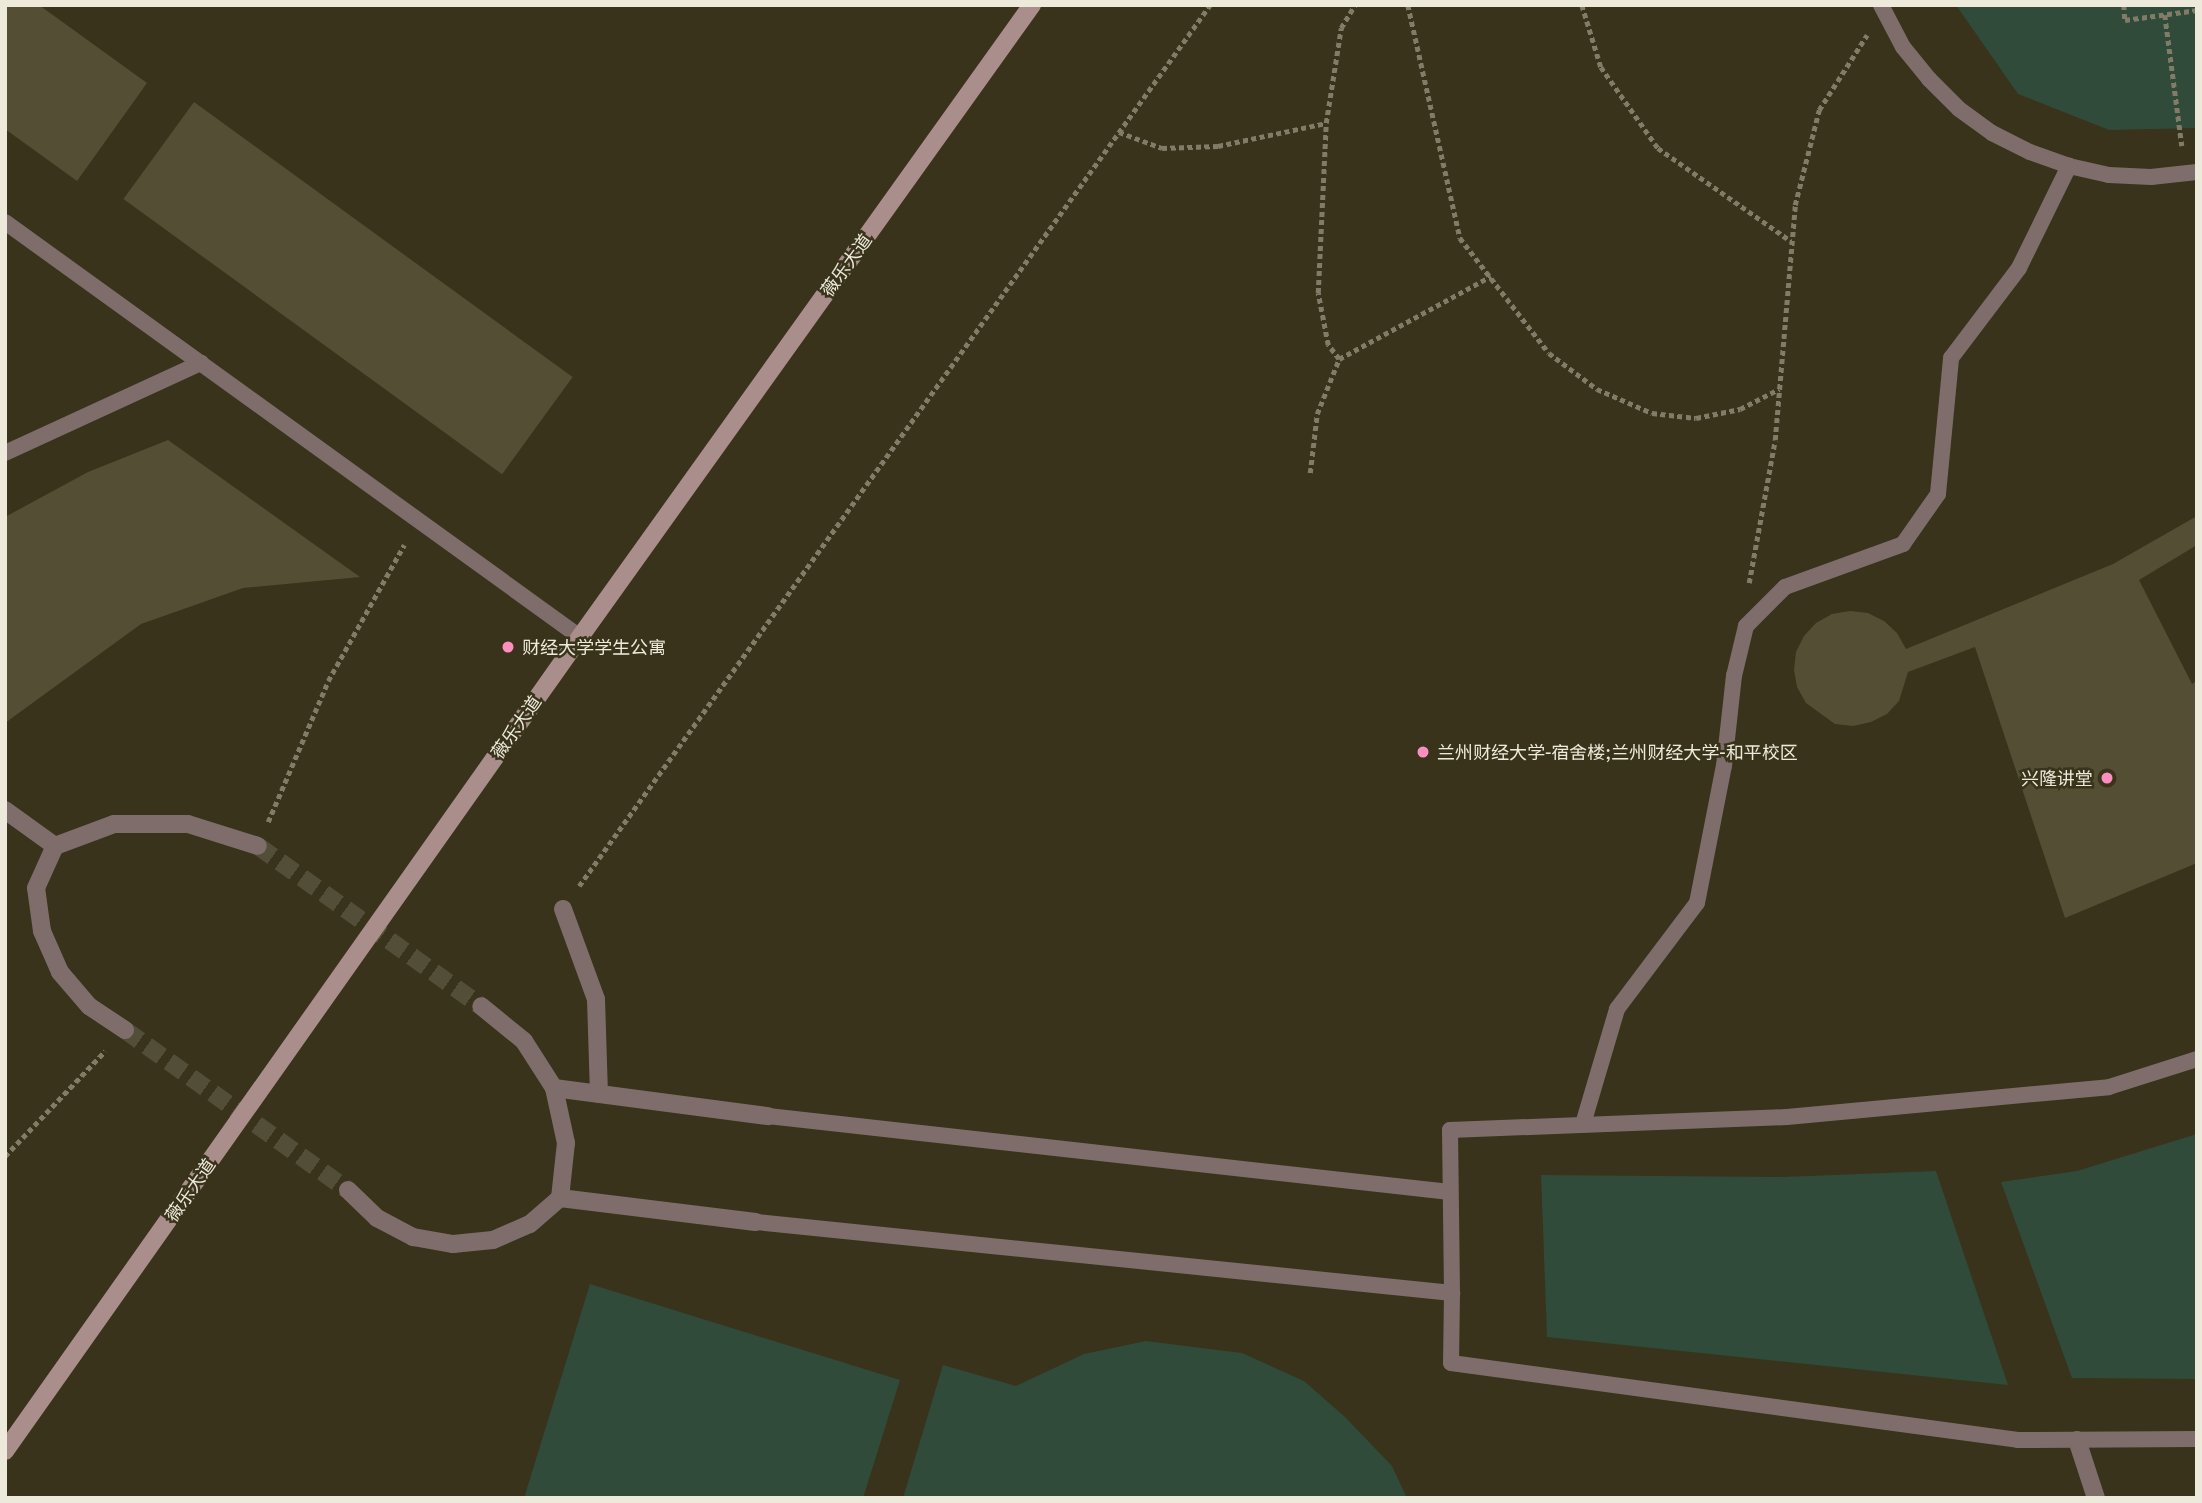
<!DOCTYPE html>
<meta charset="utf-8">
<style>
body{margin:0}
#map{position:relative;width:2202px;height:1503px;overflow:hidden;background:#38331a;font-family:Literata,"Noto Sans SC",serif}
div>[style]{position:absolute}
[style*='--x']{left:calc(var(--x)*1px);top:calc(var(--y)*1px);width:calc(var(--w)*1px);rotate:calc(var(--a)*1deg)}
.green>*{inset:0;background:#304b39}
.building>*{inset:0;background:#544e35;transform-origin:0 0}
.pedestrian-tunnel>*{height:18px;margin-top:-9px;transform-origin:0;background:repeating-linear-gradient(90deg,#534e37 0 18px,transparent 0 27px)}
.path>*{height:4.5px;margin-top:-2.25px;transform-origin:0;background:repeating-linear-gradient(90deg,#817c67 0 5px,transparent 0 8.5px)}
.service>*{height:16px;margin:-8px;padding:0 8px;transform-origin:8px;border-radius:8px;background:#7f6d6c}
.pedestrian>*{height:18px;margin:-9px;padding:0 9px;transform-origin:9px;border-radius:9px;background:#7f6d6c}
.secondary>*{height:18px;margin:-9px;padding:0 9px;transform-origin:9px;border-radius:9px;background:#a98e8c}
.dots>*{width:19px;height:19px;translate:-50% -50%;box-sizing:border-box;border:4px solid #38331a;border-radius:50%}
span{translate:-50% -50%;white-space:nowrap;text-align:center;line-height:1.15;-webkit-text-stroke:5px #38331a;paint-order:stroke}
.street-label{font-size:18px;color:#edeadb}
.poi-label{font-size:18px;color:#edeadb}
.left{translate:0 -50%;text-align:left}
.right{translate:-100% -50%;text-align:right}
.frame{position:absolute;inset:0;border:7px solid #edeadb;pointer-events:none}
</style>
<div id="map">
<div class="green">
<div style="clip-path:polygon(1956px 5px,2197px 5px,2197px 128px,2109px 130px,2018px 94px)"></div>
<div style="clip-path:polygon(2197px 1134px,2197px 1379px,2072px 1378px,2001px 1182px,2077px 1171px)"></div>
<div style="clip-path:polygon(1936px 1171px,2008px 1385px,1547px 1337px,1541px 1175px,1783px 1177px)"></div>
<div style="clip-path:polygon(590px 1284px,900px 1380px,863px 1498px,524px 1498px)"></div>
<div style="clip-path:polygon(1146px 1341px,1242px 1353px,1304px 1381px,1345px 1417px,1392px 1466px,1407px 1498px,903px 1498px,943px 1365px,1016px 1386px,1084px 1354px)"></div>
</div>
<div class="building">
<div style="clip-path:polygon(5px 5px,39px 5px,147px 83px,77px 181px,5px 129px)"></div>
<div style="left:194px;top:102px;width:468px;height:120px;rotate:36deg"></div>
<div style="clip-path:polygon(168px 440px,360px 577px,243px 588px,141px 624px,5px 723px,5px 517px,88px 472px)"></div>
<div style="clip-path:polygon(2197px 516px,2197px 545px,2139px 580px,2192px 684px,2197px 681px,2197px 863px,2065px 918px,1975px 647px,1908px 672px,1899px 701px,1887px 714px,1871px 722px,1853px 726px,1835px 724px,1806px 703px,1797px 687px,1794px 670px,1796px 652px,1804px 636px,1816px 623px,1832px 614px,1850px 611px,1868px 613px,1884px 621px,1897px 633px,1906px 649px,2113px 564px)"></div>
</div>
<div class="pedestrian-tunnel">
<div style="--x:258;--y:846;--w:274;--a:35.7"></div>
<div style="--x:125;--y:1030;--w:274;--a:35.7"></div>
</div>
<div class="path">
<div style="--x:1408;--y:5;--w:239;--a:77.4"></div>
<div style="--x:1460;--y:238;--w:145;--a:52.3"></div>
<div style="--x:1549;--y:353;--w:60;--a:36.9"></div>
<div style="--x:1597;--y:389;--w:60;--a:23.6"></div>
<div style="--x:1652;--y:413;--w:44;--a:6.5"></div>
<div style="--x:1696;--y:418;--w:45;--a:-11.6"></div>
<div style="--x:1740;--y:409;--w:44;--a:-27.1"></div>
<div style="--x:1582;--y:5;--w:65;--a:73"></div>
<div style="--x:1601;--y:67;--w:99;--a:54.9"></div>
<div style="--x:1658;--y:148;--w:162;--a:35"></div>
<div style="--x:2124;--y:5;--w:15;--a:86"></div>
<div style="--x:2125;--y:20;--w:73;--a:-7.9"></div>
<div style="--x:2165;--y:15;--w:132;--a:82.6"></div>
<div style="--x:1119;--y:132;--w:46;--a:20.4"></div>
<div style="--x:1162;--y:148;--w:56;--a:-2"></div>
<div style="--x:1218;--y:146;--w:110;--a:-12"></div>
<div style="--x:1339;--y:359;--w:18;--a:-128"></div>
<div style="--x:1328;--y:345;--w:53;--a:-100.9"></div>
<div style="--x:1318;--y:293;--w:170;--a:-87.3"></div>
<div style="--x:1326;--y:123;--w:96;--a:-81"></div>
<div style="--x:1341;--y:28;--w:27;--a:-59"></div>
<div style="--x:1310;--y:473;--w:59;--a:-83.2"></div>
<div style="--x:1317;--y:414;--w:59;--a:-68.2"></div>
<div style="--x:1339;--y:359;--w:173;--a:-28.6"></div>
<div style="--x:1749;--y:583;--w:145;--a:-79.7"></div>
<div style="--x:1775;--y:440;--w:236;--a:-85.1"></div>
<div style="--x:1795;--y:205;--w:98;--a:-75.8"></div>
<div style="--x:1819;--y:110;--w:89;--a:-57.4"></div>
<div style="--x:268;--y:822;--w:153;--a:-66.9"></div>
<div style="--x:328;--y:681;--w:156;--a:-60.8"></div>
<div style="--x:579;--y:886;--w:1084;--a:-54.39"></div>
<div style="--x:5;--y:1156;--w:145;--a:-46.4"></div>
</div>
<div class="service">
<div style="--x:1881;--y:5;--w:47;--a:62.4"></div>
<div style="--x:1903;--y:47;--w:41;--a:50.9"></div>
<div style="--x:1929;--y:79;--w:42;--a:45"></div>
<div style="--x:1959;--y:109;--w:41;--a:36"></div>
<div style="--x:1992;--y:133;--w:42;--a:26.6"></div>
<div style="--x:2030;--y:152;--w:41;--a:19.7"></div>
<div style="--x:2069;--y:166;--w:41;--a:12.7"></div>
<div style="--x:2109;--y:175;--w:42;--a:2.7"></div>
<div style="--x:2151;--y:177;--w:46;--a:-6.2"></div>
<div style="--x:5;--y:222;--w:709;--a:35.82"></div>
<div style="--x:5;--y:453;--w:216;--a:-24.7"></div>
<div style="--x:768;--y:1116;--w:686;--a:6.36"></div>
<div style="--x:1583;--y:1124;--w:120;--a:-73.5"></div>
<div style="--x:1617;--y:1009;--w:133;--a:-53"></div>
<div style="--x:1697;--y:903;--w:140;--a:-78.9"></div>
<div style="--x:1724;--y:766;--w:91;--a:-83.7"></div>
<div style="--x:1734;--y:676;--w:51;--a:-76.5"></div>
<div style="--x:1746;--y:626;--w:55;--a:-45"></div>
<div style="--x:1785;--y:587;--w:126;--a:-20"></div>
<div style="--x:1903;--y:544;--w:61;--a:-55"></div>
<div style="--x:1938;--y:494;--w:137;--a:-84.5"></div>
<div style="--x:1951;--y:358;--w:113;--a:-52.9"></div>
<div style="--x:2019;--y:268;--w:114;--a:-63.9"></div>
<div style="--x:756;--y:1222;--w:700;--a:5.82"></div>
<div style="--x:1452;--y:1293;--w:70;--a:90.8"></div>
<div style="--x:1451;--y:1363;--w:572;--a:7.73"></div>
<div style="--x:2018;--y:1440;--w:179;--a:-0.3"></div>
<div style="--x:1452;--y:1293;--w:163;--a:-90.7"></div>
<div style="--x:1450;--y:1130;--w:337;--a:-2.2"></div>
<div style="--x:1787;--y:1117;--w:323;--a:-5.3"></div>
<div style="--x:2109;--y:1087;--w:92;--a:-17.7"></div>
</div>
<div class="pedestrian">
<div style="--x:5;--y:810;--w:62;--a:35.8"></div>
<div style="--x:563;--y:909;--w:96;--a:69.9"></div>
<div style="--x:596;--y:999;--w:95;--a:88.2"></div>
<div style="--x:125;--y:1030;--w:43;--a:-146.3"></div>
<div style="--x:89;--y:1006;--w:45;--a:-130.5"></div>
<div style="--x:60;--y:972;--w:45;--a:-113.7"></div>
<div style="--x:42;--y:931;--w:43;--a:-97.9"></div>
<div style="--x:36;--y:888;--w:46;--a:-65.7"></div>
<div style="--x:55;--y:846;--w:63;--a:-20.4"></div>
<div style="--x:114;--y:824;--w:74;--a:0"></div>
<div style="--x:188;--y:824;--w:73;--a:17.4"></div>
<div style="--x:554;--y:1088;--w:216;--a:7.5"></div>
<div style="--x:348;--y:1190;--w:40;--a:44"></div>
<div style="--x:377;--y:1218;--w:41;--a:27.8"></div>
<div style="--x:413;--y:1237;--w:41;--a:9.9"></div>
<div style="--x:453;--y:1244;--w:40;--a:-5.7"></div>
<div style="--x:493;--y:1240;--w:40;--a:-23.4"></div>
<div style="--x:530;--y:1224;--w:40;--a:-41"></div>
<div style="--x:560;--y:1198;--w:55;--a:-83.8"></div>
<div style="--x:566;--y:1143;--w:56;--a:-102.3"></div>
<div style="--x:554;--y:1088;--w:56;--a:-122.6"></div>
<div style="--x:524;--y:1041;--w:55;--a:-140.9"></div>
<div style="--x:560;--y:1198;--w:197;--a:7"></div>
<div style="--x:2077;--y:1440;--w:61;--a:71.9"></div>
</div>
<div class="secondary">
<div style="--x:5;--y:1451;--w:997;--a:-54.76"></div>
<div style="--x:580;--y:637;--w:777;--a:-54.43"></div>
</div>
<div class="dots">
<div style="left:508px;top:647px;background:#fd8ec0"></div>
<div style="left:1423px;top:752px;background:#fd8ec0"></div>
<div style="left:2107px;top:778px;background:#fd8ec0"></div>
</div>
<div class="street-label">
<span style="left:846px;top:265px;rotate:-54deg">薇乐大道</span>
<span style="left:516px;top:727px;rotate:-55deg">薇乐大道</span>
<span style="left:190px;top:1190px;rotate:-55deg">薇乐大道</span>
</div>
<div class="poi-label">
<span class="left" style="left:522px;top:647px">财经大学学生公寓</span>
<span class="left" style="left:1437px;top:752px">兰州财经大学-宿舍楼;兰州财经大学-和平校区</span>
<span class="right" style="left:2093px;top:778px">兴隆讲堂</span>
</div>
<div class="frame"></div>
</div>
